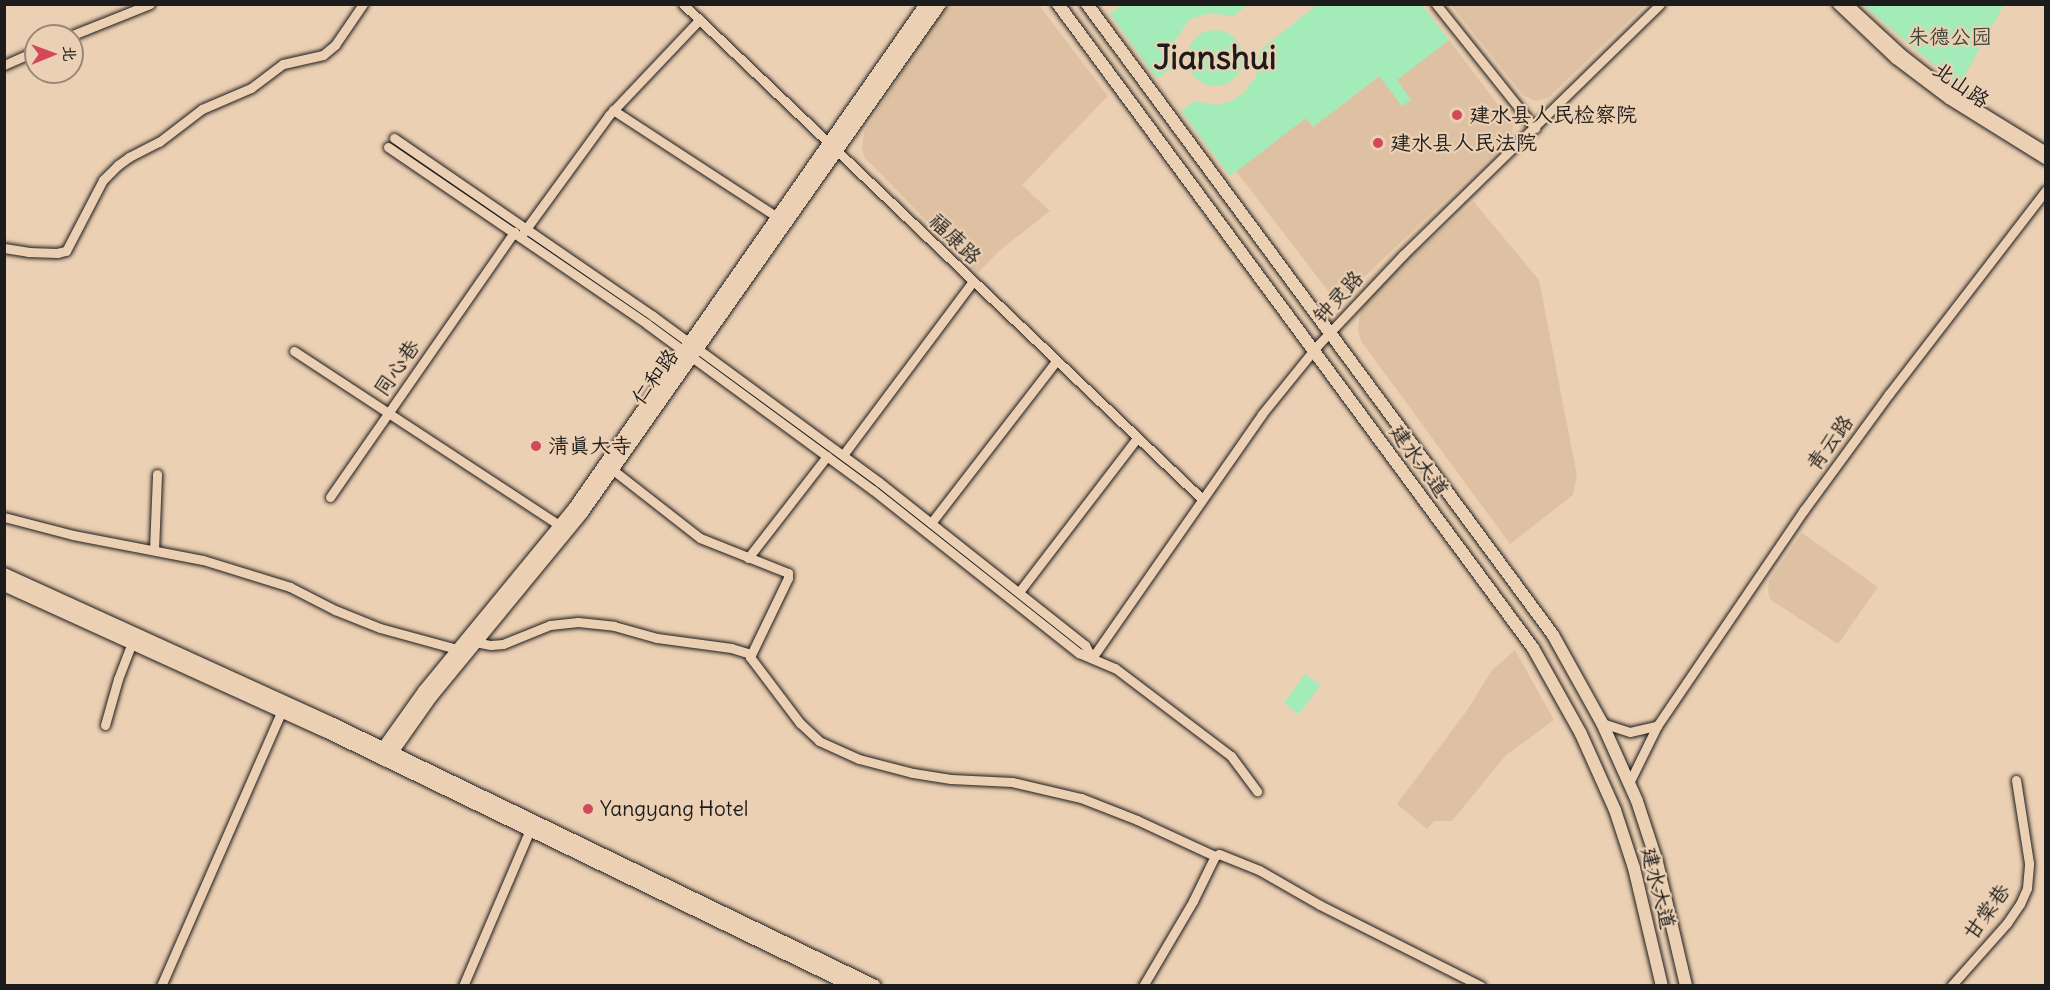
<!DOCTYPE html>
<meta charset="utf-8">
<style>
body{margin:0}
#map{position:relative;width:2050px;height:990px;overflow:hidden;background:#ecd0b3;font-family:Delius,"LXGW WenKai TC",sans-serif}
div>[style]{position:absolute}
[style*='--x']{left:calc(var(--x)*1px);top:calc(var(--y)*1px);width:calc(var(--w)*1px);rotate:calc(var(--a)*1deg)}
.built>*{inset:0;background:#dec1a2}
.green>*{inset:0;background:#a3ebb9;transform-origin:0 0}
.round{border-radius:50%}
.roads{filter:drop-shadow(0 0 2px #1c1c1c) drop-shadow(0 0 2px #1c1c1c)}
.minor>*{height:9px;margin:-4.5px;padding:0 4.5px;transform-origin:4.5px;border-radius:4.5px;background:#ecd0b3}
.major>*{height:12px;margin:-6px;padding:0 6px;transform-origin:6px;border-radius:6px;background:#ecd0b3}
.dots>*{width:16px;height:16px;translate:-50% -50%;box-sizing:border-box;border:3px solid #ecd0b3;border-radius:50%}
span{translate:-50% -50%;white-space:nowrap;text-align:center;line-height:1.15;-webkit-text-stroke:4.5px #ecd0b3;paint-order:stroke}
.park-label{font-size:21px;color:#37453b}
.street-label{font-size:21px;color:#1c1c1c}
.poi-label{font-size:21px;color:#1c1c1c}
.left{translate:0 -50%;text-align:left}
.town-label{font-size:33px;color:#1c1c1c;font-weight:700}
.frame{position:absolute;inset:0;border:6px solid #1c1c1c;pointer-events:none}
.north{position:absolute;left:24px;top:24px;width:60px;height:60px;box-sizing:border-box;background:#ecd0b3;border:2px solid #987;border-radius:50%;rotate:89deg;font-size:16px;font-weight:700;line-height:24px;text-align:center;color:#1c1c1c}
.north::after{content:'';display:block;margin:auto;width:21px;height:27px;background:#d1495b;clip-path:polygon(50% 0,100% 100%,50% 72%,0 100%)}
</style>
<div id="map">
<div class="built">
<div style="clip-path:polygon(949px 5px,1039px 5px,1108px 96px,1022px 185px,1050px 211px,999px 251px,978px 273px,865px 158px,862px 149px,864px 132px,925px 36px)"></div>
<div style="clip-path:polygon(1451px 5px,1645px 5px,1548px 98px,1536px 101px,1524px 96px)"></div>
<div style="clip-path:polygon(1449px 40px,1513px 124px,1512px 137px,1343px 297px,1332px 296px,1236px 171px,1306px 118px,1313px 127px,1380px 76px,1403px 106px,1396px 80px)"></div>
<div style="clip-path:polygon(1474px 202px,1539px 280px,1577px 476px,1573px 495px,1510px 544px,1361px 341px,1358px 330px,1360px 312px,1367px 300px,1411px 256px)"></div>
<div style="clip-path:polygon(1802px 533px,1878px 587px,1838px 644px,1771px 600px,1768px 592px,1769px 581px)"></div>
<div style="clip-path:polygon(1515px 650px,1554px 720px,1506px 755px,1452px 821px,1434px 821px,1427px 829px,1397px 804px,1468px 709px,1492px 670px)"></div>
</div>
<div class="green">
<div style="clip-path:polygon(1122px 4px,1248px 4px,1248px 5px,1233px 16px,1210px 13px,1190px 19px,1174px 42px,1172px 68px,1157px 79px,1110px 14px)"></div>
<div style="clip-path:polygon(1318px 4px,1422px 5px,1449px 40px,1397px 80px,1411px 100px,1402px 106px,1379px 76px,1313px 127px,1306px 118px,1230px 176px,1181px 111px,1194px 101px,1216px 105px,1231px 101px,1243px 93px,1256px 77px,1260px 50px)"></div>
<div style="clip-path:polygon(1863px 5px,2004px 5px,1959px 86px)"></div>
<div class="round" style="left:1187px;top:30px;width:56px;height:56px"></div>
<div style="left:1305px;top:674px;width:19px;height:36px;rotate:36deg"></div>
</div>
<div class="roads">
<div class="minor">
<div style="--x:683;--y:4;--w:717;--a:43.64"></div>
<div style="--x:1436;--y:4;--w:159;--a:51.4"></div>
<div style="--x:1837;--y:4;--w:80;--a:43.5"></div>
<div style="--x:1895;--y:59;--w:66;--a:37"></div>
<div style="--x:1948;--y:99;--w:115;--a:31.9"></div>
<div style="--x:1848;--y:4;--w:72;--a:42.8"></div>
<div style="--x:1901;--y:53;--w:65;--a:38.1"></div>
<div style="--x:1952;--y:93;--w:110;--a:31.7"></div>
<div style="--x:70;--y:36;--w:86;--a:-21.8"></div>
<div style="--x:4;--y:65;--w:35;--a:-24"></div>
<div style="--x:613;--y:110;--w:196;--a:33.1"></div>
<div style="--x:394;--y:138;--w:314;--a:34.5"></div>
<div style="--x:653;--y:316;--w:280;--a:36.3"></div>
<div style="--x:879;--y:482;--w:263;--a:38.4"></div>
<div style="--x:1085;--y:645;--w:15;--a:62"></div>
<div style="--x:388;--y:147;--w:314;--a:34.3"></div>
<div style="--x:647;--y:324;--w:280;--a:36.3"></div>
<div style="--x:873;--y:490;--w:263;--a:38.4"></div>
<div style="--x:1079;--y:653;--w:39;--a:23"></div>
<div style="--x:1115;--y:668;--w:146;--a:37.2"></div>
<div style="--x:1231;--y:756;--w:44;--a:53.4"></div>
<div style="--x:523;--y:233;--w:146;--a:-53.9"></div>
<div style="--x:609;--y:115;--w:131;--a:-46.5"></div>
<div style="--x:4;--y:248;--w:24;--a:9"></div>
<div style="--x:28;--y:252;--w:29;--a:2"></div>
<div style="--x:57;--y:253;--w:9;--a:-13"></div>
<div style="--x:66;--y:251;--w:80;--a:-62.5"></div>
<div style="--x:103;--y:180;--w:21;--a:-45"></div>
<div style="--x:118;--y:165;--w:14;--a:-36"></div>
<div style="--x:129;--y:157;--w:34;--a:-27"></div>
<div style="--x:159;--y:142;--w:54;--a:-37.5"></div>
<div style="--x:202;--y:109;--w:53;--a:-23.2"></div>
<div style="--x:251;--y:88;--w:40;--a:-37"></div>
<div style="--x:283;--y:64;--w:41;--a:-12.7"></div>
<div style="--x:323;--y:55;--w:16;--a:-40"></div>
<div style="--x:335;--y:45;--w:50;--a:-55.7"></div>
<div style="--x:294;--y:351;--w:318;--a:33.3"></div>
<div style="--x:843;--y:455;--w:217;--a:-53.2"></div>
<div style="--x:613;--y:470;--w:110;--a:38"></div>
<div style="--x:700;--y:538;--w:95;--a:21.7"></div>
<div style="--x:788;--y:573;--w:5;--a:90"></div>
<div style="--x:788;--y:578;--w:88;--a:115.7"></div>
<div style="--x:750;--y:657;--w:83;--a:52.9"></div>
<div style="--x:800;--y:723;--w:26;--a:43"></div>
<div style="--x:819;--y:741;--w:44;--a:24.2"></div>
<div style="--x:859;--y:759;--w:56;--a:14.5"></div>
<div style="--x:913;--y:773;--w:38;--a:9"></div>
<div style="--x:951;--y:779;--w:61;--a:2.8"></div>
<div style="--x:1012;--y:782;--w:71;--a:13.1"></div>
<div style="--x:1081;--y:798;--w:60;--a:21.4"></div>
<div style="--x:1137;--y:820;--w:86;--a:24.8"></div>
<div style="--x:1215;--y:856;--w:4;--a:-27"></div>
<div style="--x:1219;--y:854;--w:43;--a:21.8"></div>
<div style="--x:1259;--y:870;--w:70;--a:29.8"></div>
<div style="--x:1320;--y:905;--w:180;--a:26.7"></div>
<div style="--x:330;--y:497;--w:323;--a:-55.2"></div>
<div style="--x:4;--y:517;--w:71;--a:14.6"></div>
<div style="--x:73;--y:535;--w:132;--a:10.9"></div>
<div style="--x:203;--y:560;--w:91;--a:17.2"></div>
<div style="--x:290;--y:587;--w:51;--a:27.1"></div>
<div style="--x:335;--y:610;--w:48;--a:21.8"></div>
<div style="--x:380;--y:628;--w:80;--a:15.3"></div>
<div style="--x:931;--y:523;--w:205;--a:-52.3"></div>
<div style="--x:154;--y:550;--w:76;--a:-87.7"></div>
<div style="--x:748;--y:558;--w:129;--a:-52.2"></div>
<div style="--x:1019;--y:592;--w:194;--a:-52.5"></div>
<div style="--x:475;--y:642;--w:16;--a:11"></div>
<div style="--x:491;--y:645;--w:12;--a:-5"></div>
<div style="--x:503;--y:644;--w:51;--a:-22"></div>
<div style="--x:550;--y:625;--w:28;--a:-6"></div>
<div style="--x:578;--y:622;--w:36;--a:6"></div>
<div style="--x:614;--y:626;--w:45;--a:15.6"></div>
<div style="--x:657;--y:638;--w:75;--a:7.7"></div>
<div style="--x:731;--y:648;--w:21;--a:17"></div>
<div style="--x:1092;--y:658;--w:297;--a:-55.1"></div>
<div style="--x:1262;--y:414;--w:87;--a:-51"></div>
<div style="--x:1317;--y:346;--w:125;--a:-46.6"></div>
<div style="--x:1403;--y:255;--w:359;--a:-44.3"></div>
<div style="--x:1602;--y:723;--w:29;--a:18"></div>
<div style="--x:1630;--y:732;--w:28;--a:-13"></div>
<div style="--x:105;--y:725;--w:48;--a:-74.2"></div>
<div style="--x:118;--y:679;--w:39;--a:-69"></div>
<div style="--x:1629;--y:783;--w:64;--a:-63.8"></div>
<div style="--x:1657;--y:726;--w:261;--a:-55.8"></div>
<div style="--x:1804;--y:510;--w:144;--a:-53.8"></div>
<div style="--x:1889;--y:394;--w:257;--a:-52.4"></div>
<div style="--x:161;--y:986;--w:300;--a:-66.3"></div>
<div style="--x:463;--y:986;--w:170;--a:-66.8"></div>
<div style="--x:1143;--y:986;--w:99;--a:-59.5"></div>
<div style="--x:1193;--y:901;--w:50;--a:-63.9"></div>
<div style="--x:1951;--y:986;--w:84;--a:-48.4"></div>
<div style="--x:2007;--y:923;--w:23;--a:-56"></div>
<div style="--x:2020;--y:904;--w:17;--a:-66"></div>
<div style="--x:2027;--y:888;--w:25;--a:-85"></div>
<div style="--x:2029;--y:863;--w:84;--a:-98.9"></div>
</div>
<div class="major">
<div style="--x:1058;--y:4;--w:800;--a:53.59"></div>
<div style="--x:1533;--y:648;--w:98;--a:60.8"></div>
<div style="--x:1581;--y:734;--w:83;--a:65.9"></div>
<div style="--x:1615;--y:810;--w:61;--a:71.9"></div>
<div style="--x:1634;--y:868;--w:121;--a:76.7"></div>
<div style="--x:1087;--y:4;--w:784;--a:53.55"></div>
<div style="--x:1553;--y:635;--w:101;--a:60.9"></div>
<div style="--x:1602;--y:723;--w:85;--a:65.8"></div>
<div style="--x:1637;--y:801;--w:64;--a:71.8"></div>
<div style="--x:1657;--y:862;--w:127;--a:76.8"></div>
<div style="--x:4;--y:574;--w:357;--a:24.5"></div>
<div style="--x:329;--y:722;--w:606;--a:25.8"></div>
<div style="--x:4;--y:585;--w:353;--a:24.5"></div>
<div style="--x:325;--y:731;--w:585;--a:25.82"></div>
<div style="--x:379;--y:754;--w:77;--a:-54.5"></div>
<div style="--x:424;--y:691;--w:238;--a:-50.6"></div>
<div style="--x:575;--y:507;--w:613;--a:-55.09"></div>
<div style="--x:386;--y:761;--w:78;--a:-54.9"></div>
<div style="--x:431;--y:697;--w:238;--a:-50.6"></div>
<div style="--x:582;--y:513;--w:622;--a:-54.88"></div>
</div>
</div>
<div class="dots">
<div style="left:1457px;top:115px;background:#d1495b"></div>
<div style="left:1378px;top:143px;background:#d1495b"></div>
<div style="left:536px;top:446px;background:#d1495b"></div>
<div style="left:588px;top:809px;background:#d1495b"></div>
</div>
<div class="park-label">
<span style="left:1950px;top:37px">朱德公园</span>
</div>
<div class="street-label">
<span style="left:1961px;top:85px;rotate:35deg">北山路</span>
<span style="left:955px;top:239px;rotate:44deg">福康路</span>
<span style="left:1338px;top:297px;rotate:-47deg">钟灵路</span>
<span style="left:397px;top:368px;rotate:-55deg">同心巷</span>
<span style="left:655px;top:377px;rotate:-54deg">仁和路</span>
<span style="left:1830px;top:443px;rotate:-54deg">青云路</span>
<span style="left:1419px;top:461px;rotate:54deg">建水大道</span>
<span style="left:1658px;top:888px;rotate:76deg">建水大道</span>
<span style="left:1987px;top:912px;rotate:-54deg">甘棠巷</span>
</div>
<div class="poi-label">
<span class="left" style="left:1469px;top:115px">建水县人民检察院</span>
<span class="left" style="left:1390px;top:143px">建水县人民法院</span>
<span class="left" style="left:548px;top:446px">清真大寺</span>
<span class="left" style="left:600px;top:809px">Yangyang Hotel</span>
</div>
<div class="town-label">
<span style="left:1215px;top:58px">Jianshui</span>
</div>
<div class="frame"></div>
<div class="north">北</div>
</div>
